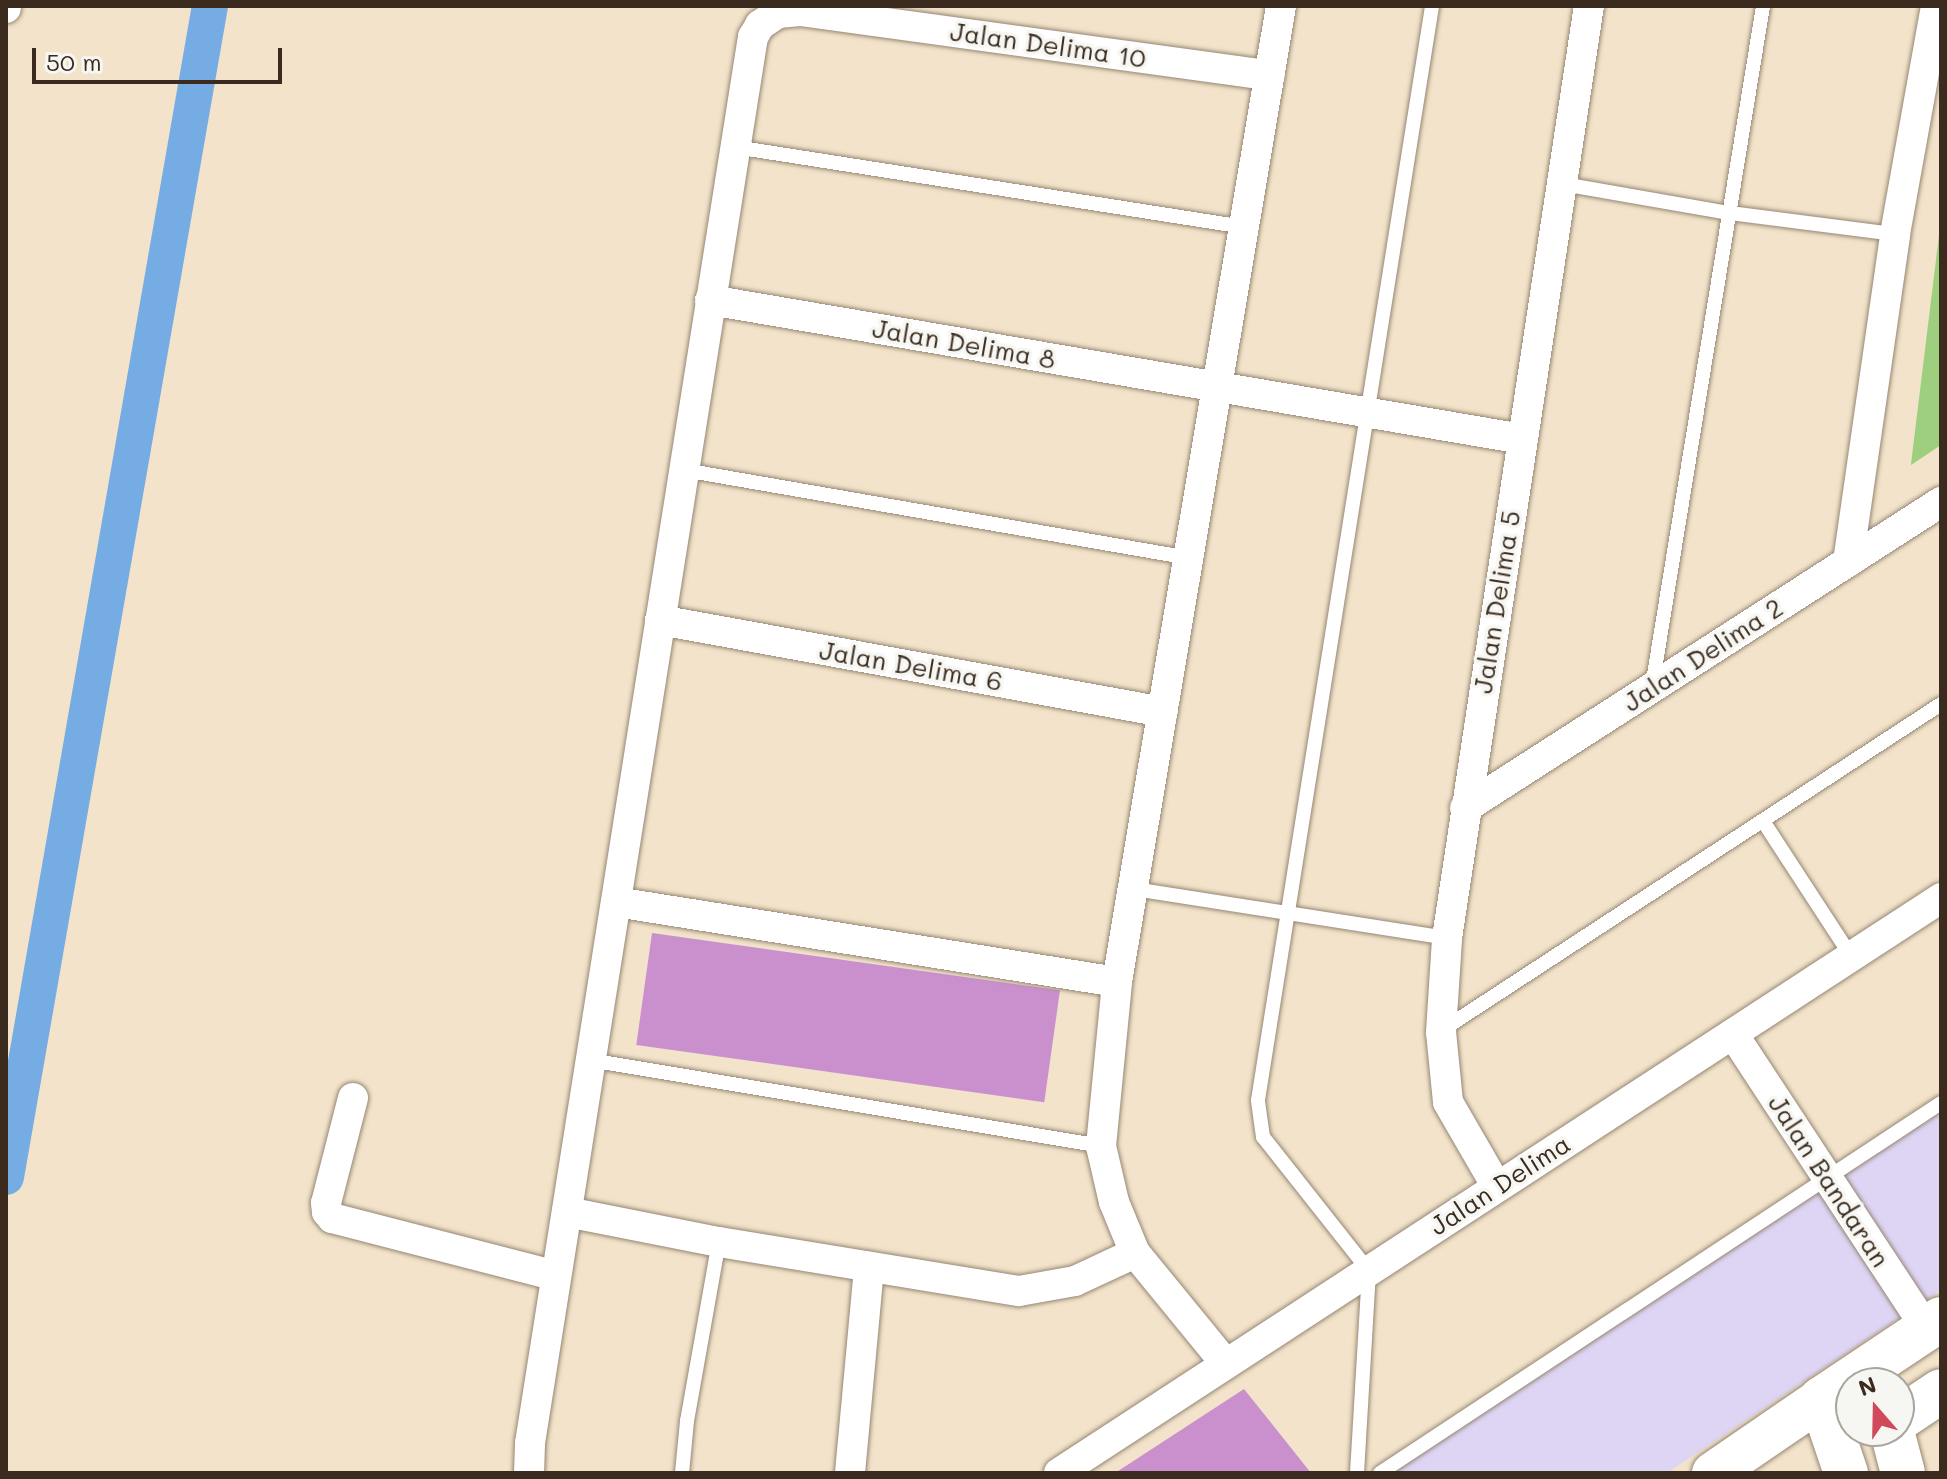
<!DOCTYPE html>
<style>
body{margin:0}
#map{position:relative;width:1947px;height:1479px;overflow:hidden;background:#f2e3ca;font-family:Mali,sans-serif}
div>[style]{position:absolute}
[style*='--x']{left:calc(var(--x)*1px);top:calc(var(--y)*1px);width:calc(var(--w)*1px);rotate:calc(var(--a)*1deg)}
.built>*{inset:0;background:#ded5f5}
.green>*{inset:0;background:#9dcf7e}
.canal>*{height:36px;margin:-18px;padding:0 18px;transform-origin:18px;border-radius:18px;background:#76ace4}
.building>*{inset:0;background:#ca90ce;transform-origin:0 0}
.roads{filter:drop-shadow(0 0 2px #968674) drop-shadow(0 0 2px #968674)}
.service>*{height:14px;margin:-7px;padding:0 7px;transform-origin:7px;border-radius:7px;background:#fff}
.minor>*{height:30px;margin:-15px;padding:0 15px;transform-origin:15px;border-radius:15px;background:#fff}
.secondary>*{height:42px;margin:-21px;padding:0 21px;transform-origin:21px;border-radius:21px;background:#fff}
.trunk>*{height:44px;margin:-22px;padding:0 22px;transform-origin:22px;border-radius:22px;background:#fff}
span{translate:-50% -50%;white-space:nowrap;text-align:center;line-height:1.15;-webkit-text-stroke:7px #f6f6f2;paint-order:stroke}
.street-label{font-size:26px;color:#3b2a1e}
.frame{position:absolute;inset:0;border:8px solid #3b2a1e;pointer-events:none}
.north{position:absolute;left:1835px;top:1367px;width:80px;height:80px;box-sizing:border-box;background:#f6f6f2;border:2px solid #aba49d;border-radius:50%;rotate:340deg;font-size:22px;font-weight:700;line-height:32px;text-align:center;color:#3b2a1e}
.north::after{content:'';display:block;margin:auto;width:28px;height:36px;background:#d1495b;clip-path:polygon(50% 0,100% 100%,50% 72%,0 100%)}
.scale{position:absolute;left:32px;top:48px;width:250px;height:36px;box-sizing:border-box;border:4px solid #3b2a1e;border-top:0;padding-left:10px;font-size:24px;line-height:28px;white-space:nowrap;color:#3b2a1e;-webkit-text-stroke:6px #f6f6f2;paint-order:stroke}
</style>
<div id="map">
<div class="built">
<div style="clip-path:polygon(1941px 1099px,1941px 1290px,1667px 1473px,1368px 1473px)"></div>
</div>
<div class="green">
<div style="clip-path:polygon(1941px 219px,1941px 445px,1911px 465px,1911px 464px)"></div>
</div>
<div class="canal">
<div style="--x:6;--y:1177;--w:1189;--a:-80.12"></div>
</div>
<div class="building">
<div style="left:652px;top:933px;width:412px;height:113px;rotate:8deg"></div>
<div style="clip-path:polygon(1244px 1389px,1311px 1473px,1115px 1473px)"></div>
</div>
<div class="roads">
<div class="service">
<div style="--x:735;--y:147;--w:515;--a:8.93"></div>
<div style="--x:1563;--y:184;--w:169;--a:9.9"></div>
<div style="--x:1730;--y:213;--w:166;--a:7.3"></div>
<div style="--x:684;--y:470;--w:513;--a:9.88"></div>
<div style="--x:1652;--y:687;--w:690;--a:-80.74"></div>
<div style="--x:1763;--y:821;--w:161;--a:56.9"></div>
<div style="--x:1134;--y:889;--w:317;--a:8.9"></div>
<div style="--x:1442;--y:1030;--w:596;--a:-33.16"></div>
<div style="--x:590;--y:1060;--w:518;--a:9.55"></div>
<div style="--x:682;--y:1473;--w:52;--a:-84.5"></div>
<div style="--x:687;--y:1421;--w:182;--a:-79.9"></div>
<div style="--x:1357;--y:1473;--w:202;--a:-86.6"></div>
<div style="--x:1369;--y:1271;--w:171;--a:-128.3"></div>
<div style="--x:1263;--y:1137;--w:37;--a:-98"></div>
<div style="--x:1258;--y:1100;--w:1108;--a:-80.96"></div>
<div style="--x:1380;--y:1473;--w:672;--a:-33.41"></div>
</div>
<div class="minor">
<div style="--x:6;--y:8;--w:2;--a:-90"></div>
<div style="--x:710;--y:300;--w:824;--a:9.71"></div>
<div style="--x:1848;--y:562;--w:331;--a:-81.8"></div>
<div style="--x:1895;--y:234;--w:232;--a:-79.8"></div>
<div style="--x:660;--y:620;--w:511;--a:10.36"></div>
<div style="--x:1465;--y:808;--w:566;--a:-32.74"></div>
<div style="--x:616;--y:902;--w:507;--a:9.07"></div>
<div style="--x:1733;--y:1034;--w:352;--a:56.7"></div>
<div style="--x:353;--y:1098;--w:108;--a:104.4"></div>
<div style="--x:326;--y:1203;--w:9;--a:84"></div>
<div style="--x:327;--y:1212;--w:8;--a:50"></div>
<div style="--x:332;--y:1218;--w:231;--a:14.5"></div>
<div style="--x:1497;--y:1187;--w:98;--a:-120"></div>
<div style="--x:1448;--y:1102;--w:70;--a:-95.7"></div>
<div style="--x:1441;--y:1032;--w:94;--a:-86.3"></div>
<div style="--x:1447;--y:938;--w:943;--a:-81.34"></div>
<div style="--x:567;--y:1212;--w:155;--a:11.2"></div>
<div style="--x:719;--y:1242;--w:304;--a:9.3"></div>
<div style="--x:1019;--y:1291;--w:57;--a:-10.1"></div>
<div style="--x:1075;--y:1281;--w:66;--a:-25"></div>
<div style="--x:1226;--y:1364;--w:144;--a:-129.3"></div>
<div style="--x:1135;--y:1253;--w:55;--a:-112.4"></div>
<div style="--x:1114;--y:1202;--w:57;--a:-103.1"></div>
<div style="--x:1101;--y:1146;--w:165;--a:-84.4"></div>
<div style="--x:1117;--y:982;--w:990;--a:-80.46"></div>
<div style="--x:529;--y:1473;--w:30;--a:-88"></div>
<div style="--x:530;--y:1443;--w:1424;--a:-80.99"></div>
<div style="--x:753;--y:37;--w:14;--a:-60"></div>
<div style="--x:760;--y:25;--w:22;--a:-34"></div>
<div style="--x:778;--y:13;--w:22;--a:-5"></div>
<div style="--x:800;--y:11;--w:474;--a:7.8"></div>
<div style="--x:850;--y:1473;--w:207;--a:-84.7"></div>
<div style="--x:1059;--y:1473;--w:1053;--a:-33.1"></div>
</div>
<div class="secondary">
<div style="--x:1713;--y:1473;--w:131;--a:-34.4"></div>
</div>
<div class="trunk">
<div style="--x:1899;--y:1419;--w:50;--a:-33.7"></div>
<div style="--x:1892;--y:1431;--w:43;--a:75.3"></div>
<div style="--x:1846;--y:1473;--w:78;--a:-108.7"></div>
<div style="--x:1821;--y:1399;--w:144;--a:-33.7"></div>
</div>
</div>
<div class="street-label">
<span style="left:1048px;top:45px;rotate:8deg">Jalan Delima 10</span>
<span style="left:964px;top:344px;rotate:10deg">Jalan Delima 8</span>
<span style="left:1497px;top:602px;rotate:-81deg">Jalan Delima 5</span>
<span style="left:1703px;top:655px;rotate:-33deg">Jalan Delima 2</span>
<span style="left:911px;top:666px;rotate:10deg">Jalan Delima 6</span>
<span style="left:1829px;top:1181px;rotate:57deg">Jalan Bandaran</span>
<span style="left:1500px;top:1185px;rotate:-33deg">Jalan Delima</span>
</div>
<div class="frame"></div>
<div class="north">N</div>
<div class="scale">50 m</div>
</div>
